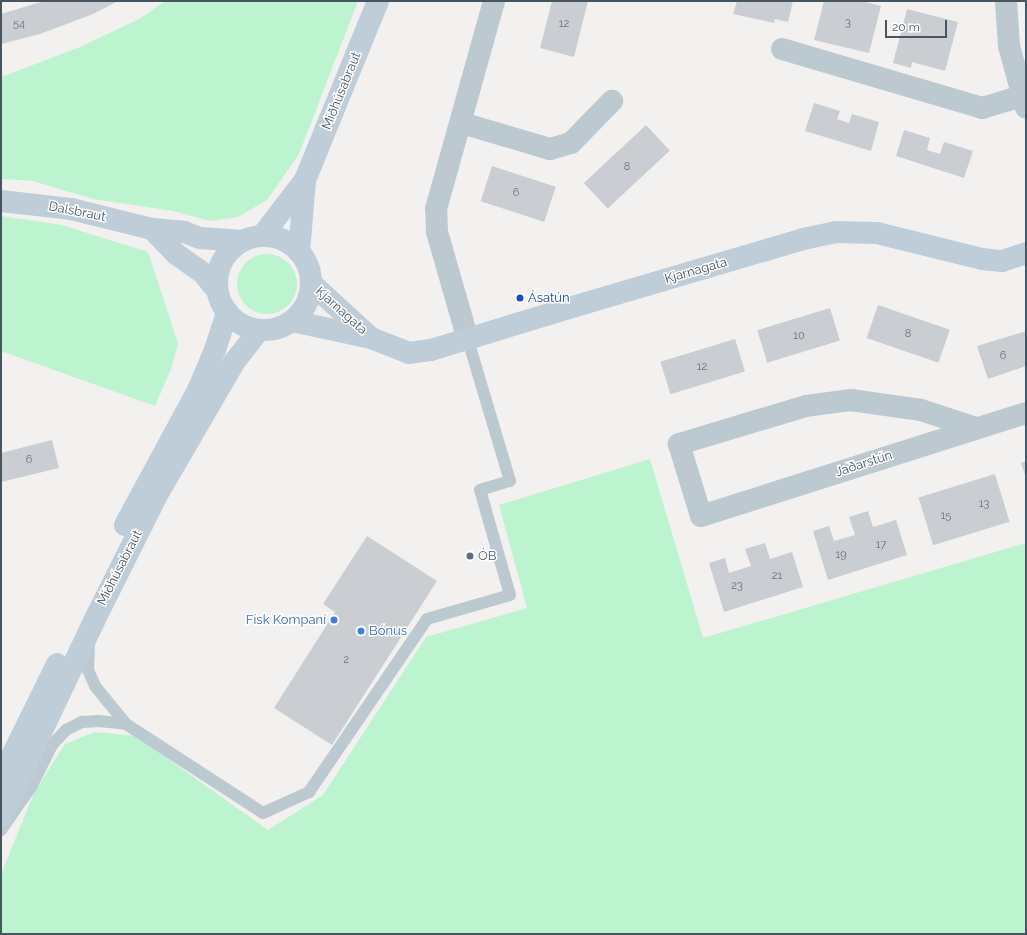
<!DOCTYPE html>
<meta charset="utf-8">
<style>
body{margin:0}
#map{position:relative;width:1027px;height:935px;overflow:hidden;background:#f3f0f0;font-family:Raleway,sans-serif}
div>[style]{position:absolute}
[style*='--x']{left:calc(var(--x)*1px);top:calc(var(--y)*1px);width:calc(var(--w)*1px);rotate:calc(var(--a)*1deg)}
.green>*{inset:0;background:#bcf4cf}
.round{border-radius:50%}
.building>*{inset:0;background:#caced3;transform-origin:0 0}
.lane>*{height:12px;margin:-6px;padding:0 6px;transform-origin:6px;border-radius:6px;background:#bdc9d1}
.street>*{height:22px;margin:-11px;padding:0 11px;transform-origin:11px;border-radius:11px;background:#bdc9d1}
.secondary>*{height:22px;margin:-11px;padding:0 11px;transform-origin:11px;border-radius:11px;background:#bfcdd9}
.secondary>.ring{margin:-11px;padding:0;box-sizing:content-box;background:none;border:22px solid #bfcdd9;border-radius:50%}
.dots>*{width:11px;height:11px;translate:-50% -50%;box-sizing:border-box;border:2px solid #fff;border-radius:50%}
span{translate:-50% -50%;white-space:nowrap;text-align:center;line-height:1.15;-webkit-text-stroke:3px #fff;paint-order:stroke}
.number-label{font-size:11px;color:#67737d}
.number-label span{-webkit-text-stroke-width:0}
.street-label{font-size:13px;color:#465560}
.transit-label{font-size:13px;color:#164399}
.left{translate:0 -50%;text-align:left}
.service-label{font-size:13px;color:#4e5e75}
.shop-label{font-size:13px;color:#366cbe}
.right{translate:-100% -50%;text-align:right}
.frame{position:absolute;inset:0;border:2px solid #465560;pointer-events:none}
.scale{position:absolute;left:885px;top:20px;width:62px;height:18px;box-sizing:border-box;border:2px solid #465560;border-top:0;padding-left:5px;font-size:12px;line-height:14px;white-space:nowrap;color:#465560;-webkit-text-stroke:3px #fff;paint-order:stroke}
</style>
<div id="map">
<div class="green">
<div style="clip-path:polygon(165px 1px,358px 1px,299px 154px,267px 200px,238px 217px,210px 221px,173px 211px,93px 199px,33px 181px,1px 179px,1px 77px,80px 47px,141px 18px)"></div>
<div style="clip-path:polygon(1px 216px,62px 225px,148px 252px,178px 343px,171px 369px,155px 406px,1px 351px)"></div>
<div class="round" style="left:237px;top:254px;width:60px;height:60px"></div>
<div style="clip-path:polygon(650px 459px,703px 638px,1026px 543px,1026px 934px,1px 934px,1px 874px,34px 793px,65px 744px,95px 732px,136px 736px,268px 830px,323px 795px,426px 637px,527px 608px,499px 505px)"></div>
</div>
<div class="building">
<div style="clip-path:polygon(44px 1px,118px 1px,93px 14px,40px 34px,1px 44px,1px 14px)"></div>
<div style="clip-path:polygon(552px 1px,588px 1px,574px 57px,540px 48px)"></div>
<div style="clip-path:polygon(737px 1px,793px 1px,788px 22px,775px 19px,774px 23px,733px 14px)"></div>
<div style="clip-path:polygon(824px 1px,862px 1px,881px 6px,869px 53px,814px 40px)"></div>
<div style="clip-path:polygon(907px 9px,958px 22px,945px 71px,912px 62px,911px 68px,893px 63px)"></div>
<div style="clip-path:polygon(814px 103px,840px 111px,837px 119px,849px 123px,852px 114px,879px 122px,871px 151px,805px 131px)"></div>
<div style="left:646px;top:125px;width:35px;height:85px;rotate:47deg"></div>
<div style="clip-path:polygon(904px 130px,930px 138px,927px 150px,940px 154px,944px 142px,973px 151px,964px 178px,896px 156px)"></div>
<div style="left:492px;top:166px;width:67px;height:37px;rotate:18deg"></div>
<div style="left:878px;top:305px;width:76px;height:35px;rotate:19deg"></div>
<div style="left:830px;top:308px;width:34px;height:76px;rotate:73deg"></div>
<div style="clip-path:polygon(1026px 331px,1026px 366px,988px 379px,977px 346px)"></div>
<div style="left:735px;top:339px;width:34px;height:78px;rotate:73deg"></div>
<div style="clip-path:polygon(52px 440px,59px 468px,1px 482px,1px 453px)"></div>
<div style="clip-path:polygon(1026px 461px,1026px 478px,1021px 463px)"></div>
<div style="left:995px;top:474px;width:50px;height:80px;rotate:73deg"></div>
<div style="clip-path:polygon(868px 511px,873px 527px,896px 520px,907px 555px,828px 580px,813px 531px,829px 526px,834px 541px,855px 535px,849px 517px)"></div>
<div style="clip-path:polygon(367px 536px,437px 581px,332px 745px,274px 708px,335px 612px,323px 604px)"></div>
<div style="clip-path:polygon(765px 543px,770px 559px,792px 552px,803px 587px,724px 612px,709px 563px,725px 558px,729px 573px,751px 566px,745px 549px)"></div>
</div>
<div class="lane">
<div style="--x:89;--y:644;--w:26;--a:92"></div>
<div style="--x:88;--y:670;--w:17;--a:66"></div>
<div style="--x:95;--y:686;--w:49;--a:50.8"></div>
<div style="--x:126;--y:724;--w:163;--a:33"></div>
<div style="--x:263;--y:813;--w:51;--a:-24.5"></div>
<div style="--x:309;--y:792;--w:209;--a:-55.7"></div>
<div style="--x:427;--y:619;--w:86;--a:-16.1"></div>
<div style="--x:510;--y:595;--w:109;--a:-105.9"></div>
<div style="--x:480;--y:490;--w:31;--a:-17"></div>
<div style="--x:510;--y:481;--w:147;--a:-106.6"></div>
<div style="--x:1;--y:830;--w:52;--a:-55.1"></div>
<div style="--x:31;--y:787;--w:47;--a:-63.4"></div>
<div style="--x:52;--y:745;--w:21;--a:-47"></div>
<div style="--x:66;--y:730;--w:18;--a:-27"></div>
<div style="--x:82;--y:722;--w:17;--a:-3"></div>
<div style="--x:99;--y:721;--w:27;--a:6"></div>
</div>
<div class="street">
<div style="--x:1006;--y:1;--w:45;--a:86.2"></div>
<div style="--x:1009;--y:46;--w:64;--a:74.7"></div>
<div style="--x:782;--y:49;--w:209;--a:16.4"></div>
<div style="--x:982;--y:108;--w:42;--a:-16.7"></div>
<div style="--x:462;--y:123;--w:92;--a:16.5"></div>
<div style="--x:550;--y:149;--w:22;--a:-16"></div>
<div style="--x:571;--y:143;--w:59;--a:-45.7"></div>
<div style="--x:468;--y:340;--w:112;--a:-106"></div>
<div style="--x:437;--y:232;--w:23;--a:-92"></div>
<div style="--x:436;--y:209;--w:216;--a:-74.4"></div>
<div style="--x:976;--y:428;--w:58;--a:-161.9"></div>
<div style="--x:921;--y:410;--w:71;--a:-171.9"></div>
<div style="--x:851;--y:400;--w:45;--a:172.4"></div>
<div style="--x:806;--y:406;--w:133;--a:163.3"></div>
<div style="--x:679;--y:444;--w:75;--a:73"></div>
<div style="--x:701;--y:516;--w:341;--a:-17.6"></div>
</div>
<div class="secondary">
<div style="--x:1;--y:201;--w:70;--a:6.5"></div>
<div style="--x:71;--y:209;--w:83;--a:13.9"></div>
<div style="--x:152;--y:229;--w:32;--a:5"></div>
<div style="--x:184;--y:232;--w:17;--a:21"></div>
<div style="--x:200;--y:238;--w:43;--a:4"></div>
<div style="--x:152;--y:229;--w:35;--a:46"></div>
<div style="--x:176;--y:254;--w:33;--a:35"></div>
<div style="--x:203;--y:273;--w:22;--a:51"></div>
<div style="--x:262;--y:236;--w:71;--a:-52.5"></div>
<div style="--x:305;--y:180;--w:193;--a:-67.8"></div>
<div class="ring" style="left:217px;top:236px;width:72px;height:72px"></div>
<div style="--x:299;--y:252;--w:72;--a:-85.2"></div>
<div style="--x:311;--y:283;--w:80;--a:42.5"></div>
<div style="--x:292;--y:321;--w:81;--a:12.1"></div>
<div style="--x:371;--y:338;--w:41;--a:21.5"></div>
<div style="--x:409;--y:353;--w:22;--a:-8"></div>
<div style="--x:431;--y:350;--w:162;--a:-16.9"></div>
<div style="--x:586;--y:303;--w:226;--a:-16.4"></div>
<div style="--x:803;--y:239;--w:33;--a:-12"></div>
<div style="--x:835;--y:232;--w:42;--a:1.4"></div>
<div style="--x:877;--y:233;--w:108;--a:13.9"></div>
<div style="--x:982;--y:259;--w:20;--a:6"></div>
<div style="--x:1002;--y:261;--w:25;--a:-18"></div>
<div style="--x:125;--y:525;--w:153;--a:-61.6"></div>
<div style="--x:198;--y:390;--w:43;--a:-67"></div>
<div style="--x:215;--y:350;--w:40;--a:-72"></div>
<div style="--x:1;--y:778;--w:127;--a:-63.8"></div>
<div style="--x:1;--y:817;--w:217;--a:-64.6"></div>
<div style="--x:94;--y:621;--w:141;--a:-63.4"></div>
<div style="--x:157;--y:495;--w:155;--a:-59.8"></div>
<div style="--x:235;--y:361;--w:39;--a:-52"></div>
</div>
<div class="dots">
<div style="left:520px;top:298px;background:#1a4fb4"></div>
<div style="left:470px;top:556px;background:#5c6f8a"></div>
<div style="left:334px;top:620px;background:#3f7fe0"></div>
<div style="left:361px;top:631px;background:#3f7fe0"></div>
</div>
<div class="number-label">
<span style="left:848px;top:23px">3</span>
<span style="left:19px;top:24px">54</span>
<span style="left:564px;top:24px">12</span>
<span style="left:627px;top:167px">8</span>
<span style="left:516px;top:193px">6</span>
<span style="left:908px;top:334px">8</span>
<span style="left:799px;top:336px">10</span>
<span style="left:1003px;top:356px">6</span>
<span style="left:702px;top:367px">12</span>
<span style="left:29px;top:460px">6</span>
<span style="left:984px;top:504px">13</span>
<span style="left:946px;top:516px">15</span>
<span style="left:881px;top:545px">17</span>
<span style="left:841px;top:555px">19</span>
<span style="left:777px;top:576px">21</span>
<span style="left:737px;top:586px">23</span>
<span style="left:346px;top:660px">2</span>
</div>
<div class="street-label">
<span style="left:342px;top:91px;rotate:-68deg">Miðhúsabraut</span>
<span style="left:77px;top:212px;rotate:11deg">Dalsbraut</span>
<span style="left:696px;top:271px;rotate:-16deg">Kjarnagata</span>
<span style="left:341px;top:311px;rotate:42deg">Kjarnagata</span>
<span style="left:864px;top:464px;rotate:-18deg">Jaðarstún</span>
<span style="left:120px;top:568px;rotate:-63deg">Miðhúsabraut</span>
</div>
<div class="transit-label">
<span class="left" style="left:528px;top:298px">Ásatún</span>
</div>
<div class="service-label">
<span class="left" style="left:478px;top:556px">ÓB</span>
</div>
<div class="shop-label">
<span class="right" style="left:326px;top:620px">Fisk Kompaní</span>
<span class="left" style="left:369px;top:631px">Bónus</span>
</div>
<div class="frame"></div>
<div class="scale">20 m</div>
</div>
